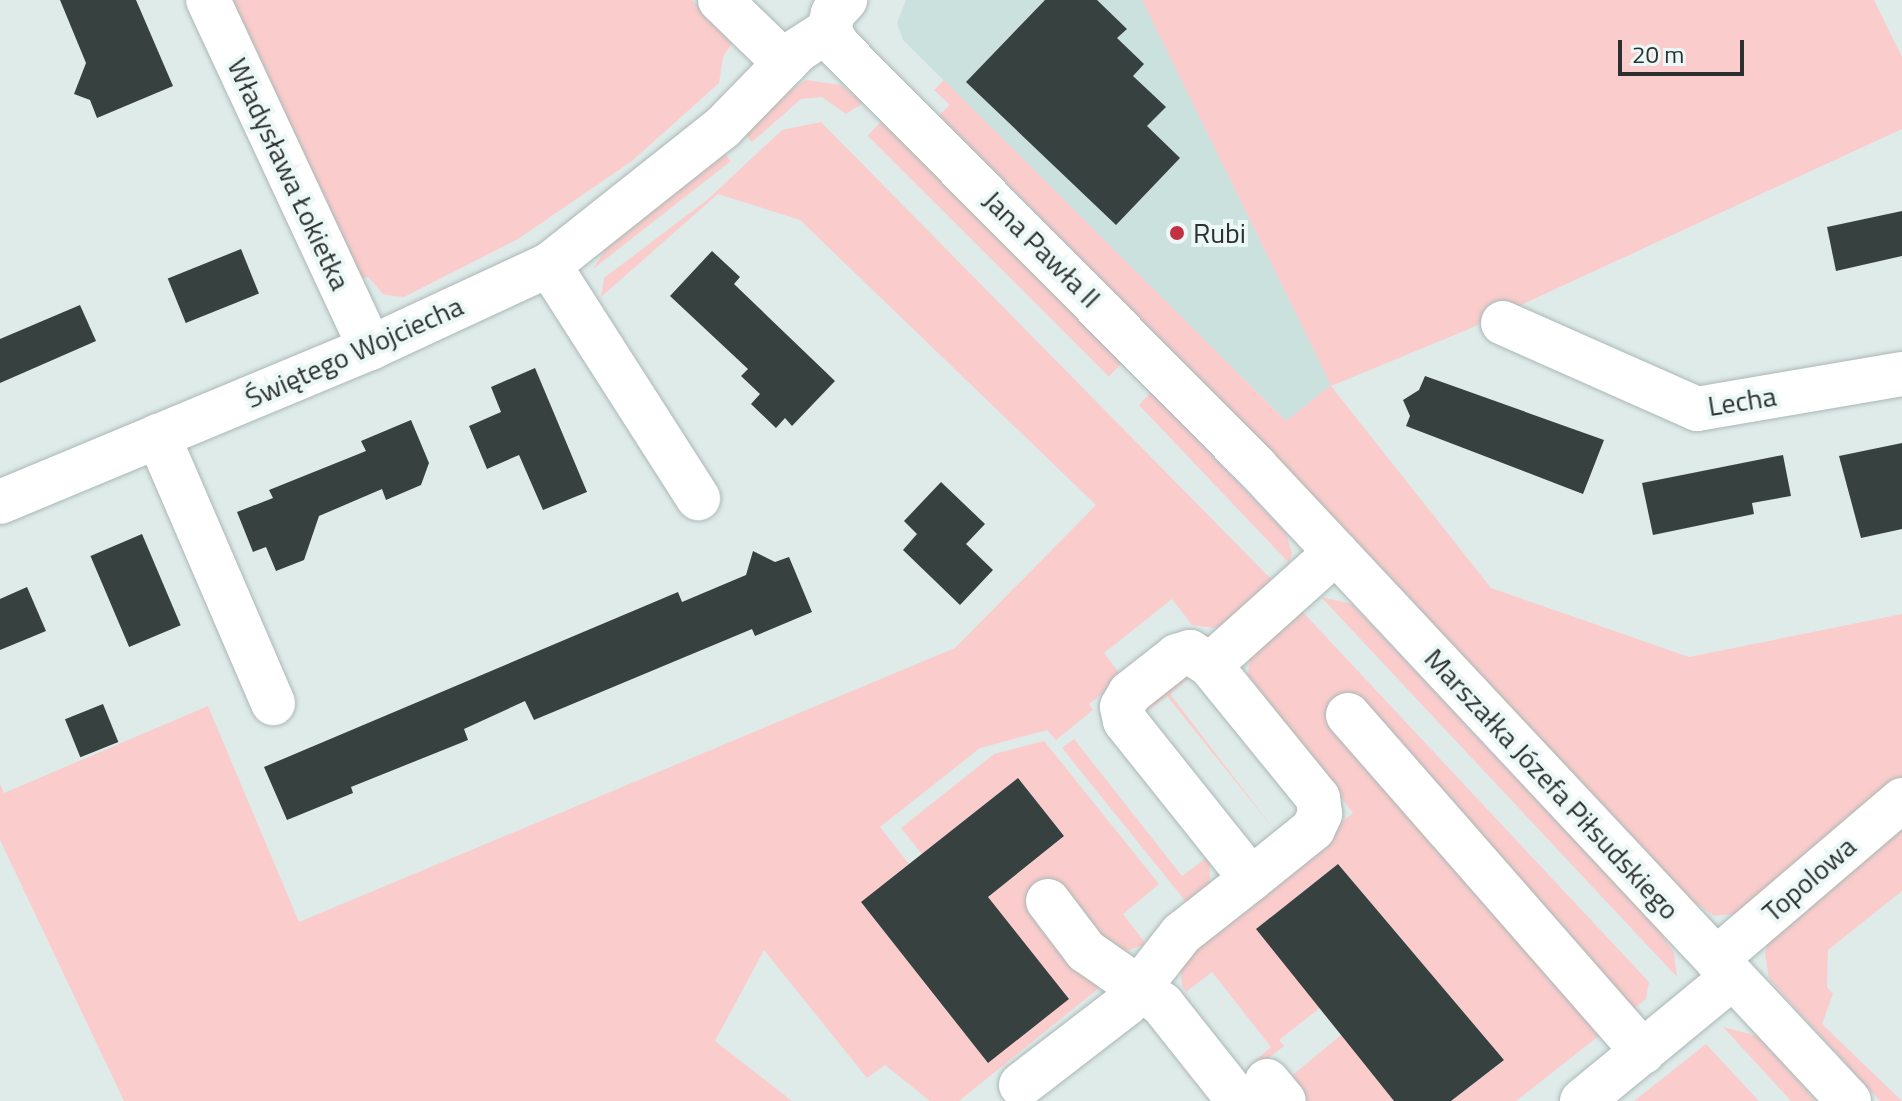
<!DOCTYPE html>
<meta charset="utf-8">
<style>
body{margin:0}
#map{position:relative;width:1902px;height:1101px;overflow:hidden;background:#deebe9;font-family:"Titillium Web",sans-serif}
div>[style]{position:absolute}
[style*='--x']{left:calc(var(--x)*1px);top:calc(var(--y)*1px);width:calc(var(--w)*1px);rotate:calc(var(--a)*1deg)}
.built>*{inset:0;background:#cbe1dd}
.green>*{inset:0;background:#facdcc;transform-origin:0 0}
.building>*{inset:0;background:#374140;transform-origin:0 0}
.roads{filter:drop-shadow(0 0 2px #aab7b5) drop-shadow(0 0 2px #aab7b5)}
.minor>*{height:44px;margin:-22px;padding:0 22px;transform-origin:22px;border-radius:22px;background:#fff}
.dots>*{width:22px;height:22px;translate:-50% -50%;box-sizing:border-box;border:4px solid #ebf8f6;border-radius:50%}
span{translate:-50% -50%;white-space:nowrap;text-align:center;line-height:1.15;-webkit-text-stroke:8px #ebf8f6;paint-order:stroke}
.street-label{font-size:28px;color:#2c3130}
.poi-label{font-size:28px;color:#2c3130}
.left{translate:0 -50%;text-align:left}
.scale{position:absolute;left:1618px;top:40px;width:126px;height:36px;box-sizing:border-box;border:4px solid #2c3130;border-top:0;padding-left:10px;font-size:24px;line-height:28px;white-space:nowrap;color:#2c3130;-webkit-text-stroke:6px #ebf8f6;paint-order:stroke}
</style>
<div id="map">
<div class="built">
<div style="clip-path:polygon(906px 0,1142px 0,1331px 385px,1286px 421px,903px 40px,897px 23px)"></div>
</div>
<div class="green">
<div style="clip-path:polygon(217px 0,692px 0,732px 43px,723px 57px,719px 83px,632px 161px,518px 239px,404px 297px,393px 296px,383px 294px,368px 277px,359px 279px)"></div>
<div style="clip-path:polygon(1142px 0,1874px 0,1902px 57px,1902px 129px,1469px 329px,1331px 386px,1491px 588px,1689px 657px,1902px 614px,1902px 780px,1743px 913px,1714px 916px,1690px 899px,1262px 441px,939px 115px,950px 105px,934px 90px,944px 80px,1286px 421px,1331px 385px)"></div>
<div style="clip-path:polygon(806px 80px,841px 85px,863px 103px,846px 114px,822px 97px,801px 99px,752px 142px,745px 134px,781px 97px)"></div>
<div style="clip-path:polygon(821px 122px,1276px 584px,1226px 625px,1214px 628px,1192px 625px,1172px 599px,1104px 653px,1123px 678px,1089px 704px,1093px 710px,1056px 740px,1047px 730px,980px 748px,880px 827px,909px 864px,861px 902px,988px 1063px,982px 902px,1064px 836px,1018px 778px,922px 854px,901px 828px,994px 754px,1044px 741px,1159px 884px,1123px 914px,1146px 944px,1123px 952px,1037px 910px,1099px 988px,959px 1101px,930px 1101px,885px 1065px,867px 1078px,764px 950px,715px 1041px,792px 1101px,124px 1101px,0 840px,0 784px,4px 793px,208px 706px,299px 922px,955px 648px,1096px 505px,800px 220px,718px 194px,601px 297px,604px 278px,707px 200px,782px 130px)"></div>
<div style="left:881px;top:122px;width:341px;height:19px;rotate:45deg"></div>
<div style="clip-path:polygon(723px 152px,731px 161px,593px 269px,612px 239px)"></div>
<div style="clip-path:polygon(1151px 392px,1286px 533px,1292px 553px,1289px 563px,1139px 405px)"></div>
<div style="clip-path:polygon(1321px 597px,1352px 604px,1659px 930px,1674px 953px,1677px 977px)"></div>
<div style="clip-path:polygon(1299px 608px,1649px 982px,1646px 999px,1516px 1101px,1451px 1101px,1504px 1060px,1338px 864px,1257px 928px,1320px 1008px,1279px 1040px,1284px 1046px,1250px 1073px,1247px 1068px,1271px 1047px,1212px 972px,1186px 992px,1182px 985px,1180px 963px,1197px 937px,1353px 813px,1248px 675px,1250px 655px)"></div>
<div style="clip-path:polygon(1184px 673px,1195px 673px,1170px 694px,1276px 832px,1167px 696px,1143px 714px,1144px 706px)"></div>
<div style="clip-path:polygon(1074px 739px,1182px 876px,1209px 856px,1210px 883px,1191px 908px,1062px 748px)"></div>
<div style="clip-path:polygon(1902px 819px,1902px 891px,1828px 950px,1827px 987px,1833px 994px,1822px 1024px,1902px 1101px,1880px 1101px,1769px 979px,1765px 953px,1768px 943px)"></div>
<div style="clip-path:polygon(1723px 1027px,1758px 1036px,1816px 1101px,1791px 1101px)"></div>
<div style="clip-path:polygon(1341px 1035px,1394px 1101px,1307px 1101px,1289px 1078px)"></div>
<div style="clip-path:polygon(1706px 1044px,1759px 1101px,1634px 1101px)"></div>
</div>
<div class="building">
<div style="clip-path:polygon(60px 0,136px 0,173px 86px,97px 118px,90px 100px,74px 94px,86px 63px)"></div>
<div style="clip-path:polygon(1045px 0,1097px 0,1127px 29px,1117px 38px,1144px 64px,1133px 76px,1166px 107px,1147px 126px,1180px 158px,1116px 225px,966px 82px)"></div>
<div style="clip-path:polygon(1902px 211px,1902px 256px,1836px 271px,1827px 227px)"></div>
<div style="left:241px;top:249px;width:48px;height:79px;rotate:68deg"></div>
<div style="clip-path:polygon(712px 251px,740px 277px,734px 284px,835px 381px,792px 426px,785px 418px,776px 428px,751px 404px,760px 394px,741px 376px,748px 369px,670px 296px)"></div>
<div style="clip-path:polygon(80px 305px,96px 341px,0 383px,0 339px)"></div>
<div style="clip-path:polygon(535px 368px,587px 492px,543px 510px,519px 455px,487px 469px,469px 426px,501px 412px,491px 387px)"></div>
<div style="clip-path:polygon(1425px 376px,1604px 440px,1583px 494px,1406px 426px,1410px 416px,1403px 400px,1419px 390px)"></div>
<div style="clip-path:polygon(411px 420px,429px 463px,421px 485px,386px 500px,382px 489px,319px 516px,304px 560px,276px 571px,266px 547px,253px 552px,237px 512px,273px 498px,269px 490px,366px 451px,361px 441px)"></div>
<div style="clip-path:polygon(1902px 443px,1902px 529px,1861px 538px,1839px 456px)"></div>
<div style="clip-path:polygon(1783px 455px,1791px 496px,1752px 503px,1754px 514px,1653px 535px,1642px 483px)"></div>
<div style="clip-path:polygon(941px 482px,985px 524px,966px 544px,993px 570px,960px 605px,903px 550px,917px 534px,904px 521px)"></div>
<div style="left:142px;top:534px;width:99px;height:56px;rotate:67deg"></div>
<div style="clip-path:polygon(753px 551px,775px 562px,789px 557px,812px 612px,755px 636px,752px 629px,534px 720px,525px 701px,464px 729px,468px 740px,351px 787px,353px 793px,287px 820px,264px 767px,678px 592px,682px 602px,746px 575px)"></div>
<div style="clip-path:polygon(27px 587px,46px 631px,0 650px,0 599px)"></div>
<div style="left:103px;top:704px;width:41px;height:41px;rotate:68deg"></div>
<div style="clip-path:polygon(1018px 778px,1064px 836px,988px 897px,1069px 999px,988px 1063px,861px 902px)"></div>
<div style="clip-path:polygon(1338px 864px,1504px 1060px,1451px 1101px,1394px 1101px,1256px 929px)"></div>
</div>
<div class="roads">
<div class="minor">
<div style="--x:208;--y:0;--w:384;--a:65"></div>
<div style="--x:720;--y:0;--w:91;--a:44.1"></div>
<div style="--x:829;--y:30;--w:20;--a:60"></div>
<div style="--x:839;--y:47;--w:592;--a:45.21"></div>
<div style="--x:1256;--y:467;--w:868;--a:46.91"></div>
<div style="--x:549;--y:265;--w:277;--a:57.4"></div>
<div style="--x:1503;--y:323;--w:212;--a:23.9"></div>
<div style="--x:1697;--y:409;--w:208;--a:-9.7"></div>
<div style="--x:158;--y:436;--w:291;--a:66.7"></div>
<div style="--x:0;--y:502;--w:401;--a:-22.6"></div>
<div style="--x:370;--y:348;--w:197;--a:-24.9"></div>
<div style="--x:549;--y:265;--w:221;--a:-38.4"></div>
<div style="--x:722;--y:128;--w:109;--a:-45.7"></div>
<div style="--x:798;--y:50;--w:37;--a:-33"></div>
<div style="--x:829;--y:30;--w:17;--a:-77"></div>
<div style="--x:833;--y:13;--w:18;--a:-47"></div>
<div style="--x:1210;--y:665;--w:169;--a:-41.9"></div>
<div style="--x:1348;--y:715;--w:448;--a:48.8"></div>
<div style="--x:1048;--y:901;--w:63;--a:52.8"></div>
<div style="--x:1086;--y:951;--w:93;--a:34.9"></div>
<div style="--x:1162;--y:1004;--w:124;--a:51.6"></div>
<div style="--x:1716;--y:959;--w:245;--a:-40.5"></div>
<div style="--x:1267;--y:1081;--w:26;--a:50"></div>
<div style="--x:1021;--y:1085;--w:133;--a:-37.6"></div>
<div style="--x:1126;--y:1004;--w:89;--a:-51.8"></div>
<div style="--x:1181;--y:934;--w:89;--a:-38.2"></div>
<div style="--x:1251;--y:879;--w:80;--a:-38.9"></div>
<div style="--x:1313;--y:829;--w:17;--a:-65"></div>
<div style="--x:1320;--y:814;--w:16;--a:-97"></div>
<div style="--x:1318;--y:798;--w:171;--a:-129.1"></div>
<div style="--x:1210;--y:665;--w:24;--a:-147"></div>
<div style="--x:1190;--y:652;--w:14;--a:163"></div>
<div style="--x:1177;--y:656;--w:60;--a:141.8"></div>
<div style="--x:1130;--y:693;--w:16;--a:120"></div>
<div style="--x:1122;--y:707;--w:14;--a:78"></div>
<div style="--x:1125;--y:721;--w:202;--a:51.4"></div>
<div style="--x:1582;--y:1101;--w:195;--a:-39.4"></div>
</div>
</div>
<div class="dots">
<div style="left:1177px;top:233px;background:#c33244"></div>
</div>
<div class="street-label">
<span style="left:289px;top:174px;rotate:65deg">Władysława Łokietka</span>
<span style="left:1042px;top:249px;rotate:45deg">Jana Pawła II</span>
<span style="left:354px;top:352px;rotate:-24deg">Świętego Wojciecha</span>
<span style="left:1742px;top:401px;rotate:-9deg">Lecha</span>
<span style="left:1552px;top:784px;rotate:47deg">Marszałka Józefa Piłsudskiego</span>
<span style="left:1809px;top:879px;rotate:-41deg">Topolowa</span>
</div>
<div class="poi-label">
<span class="left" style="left:1193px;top:233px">Rubi</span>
</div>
<div class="scale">20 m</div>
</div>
